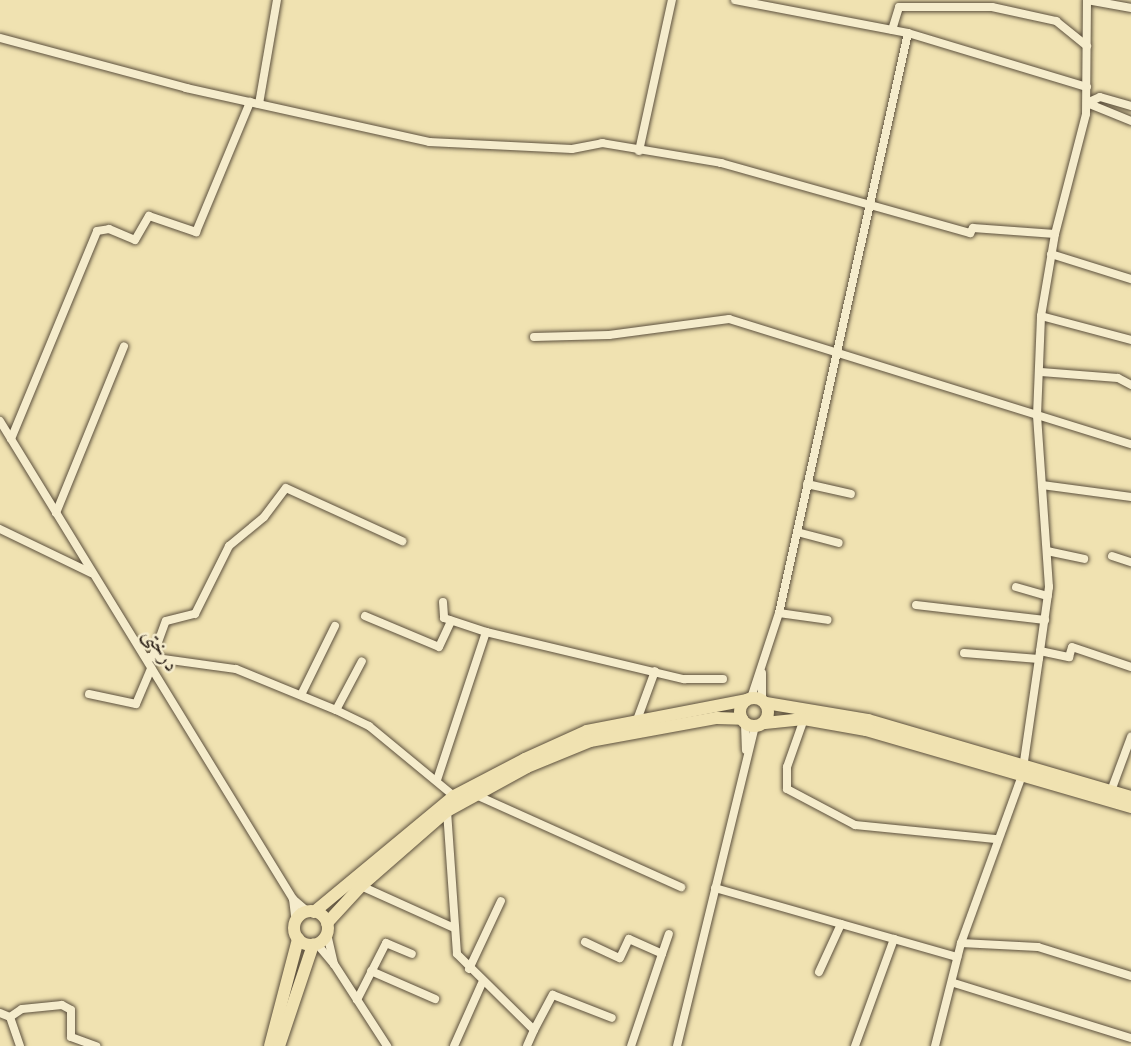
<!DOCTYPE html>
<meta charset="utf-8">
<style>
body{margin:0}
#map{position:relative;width:1131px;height:1046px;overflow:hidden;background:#f0e2b1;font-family:"IM FELL DW Pica",Amiri,serif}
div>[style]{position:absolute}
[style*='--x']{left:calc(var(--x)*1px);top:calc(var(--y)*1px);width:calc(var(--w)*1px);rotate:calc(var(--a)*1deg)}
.roads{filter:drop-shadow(0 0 2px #5c503d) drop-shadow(0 0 2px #5c503d)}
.minor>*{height:8px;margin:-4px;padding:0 4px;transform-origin:4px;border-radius:4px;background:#f5eccc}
.highway>*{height:12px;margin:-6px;padding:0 6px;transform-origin:6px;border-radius:6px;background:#f0e2b1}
.highway>.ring{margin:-6px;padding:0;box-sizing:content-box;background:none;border:12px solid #f0e2b1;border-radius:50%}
span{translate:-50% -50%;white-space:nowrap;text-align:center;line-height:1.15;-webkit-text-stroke:5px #f5eccc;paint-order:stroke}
.street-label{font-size:21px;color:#2a1f16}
</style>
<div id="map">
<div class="roads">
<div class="minor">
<div style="--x:735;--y:0;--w:176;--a:10.8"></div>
<div style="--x:908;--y:33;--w:187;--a:16.8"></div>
<div style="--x:1087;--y:0;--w:45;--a:10.3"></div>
<div style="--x:892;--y:30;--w:24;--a:-73"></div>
<div style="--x:899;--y:7;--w:93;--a:0"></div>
<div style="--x:992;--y:7;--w:66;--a:12.3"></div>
<div style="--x:1056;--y:21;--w:40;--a:39"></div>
<div style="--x:0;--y:38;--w:193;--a:15"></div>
<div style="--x:186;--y:88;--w:249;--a:12.5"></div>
<div style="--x:429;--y:142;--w:143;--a:2.8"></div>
<div style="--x:572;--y:149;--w:31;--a:-11"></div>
<div style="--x:602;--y:143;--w:121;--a:9.5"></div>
<div style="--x:721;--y:163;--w:259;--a:15.7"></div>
<div style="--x:970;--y:233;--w:6;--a:-59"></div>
<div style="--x:973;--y:228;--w:82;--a:4.2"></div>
<div style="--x:1087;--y:103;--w:48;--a:22.2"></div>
<div style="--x:1087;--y:103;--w:14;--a:-25"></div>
<div style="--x:1100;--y:97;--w:32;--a:16"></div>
<div style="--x:259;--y:104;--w:106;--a:-80.2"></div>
<div style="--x:639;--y:151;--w:155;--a:-77.7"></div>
<div style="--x:1051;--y:254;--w:84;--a:17.4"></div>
<div style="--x:1041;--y:316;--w:93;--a:14.9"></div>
<div style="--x:534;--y:337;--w:75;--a:-1.5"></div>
<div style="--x:609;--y:335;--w:121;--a:-7.6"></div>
<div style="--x:729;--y:319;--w:421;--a:17.3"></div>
<div style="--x:1041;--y:372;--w:77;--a:4.5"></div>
<div style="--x:1118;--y:378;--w:15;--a:28"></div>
<div style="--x:0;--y:421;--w:561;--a:58.49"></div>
<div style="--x:293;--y:899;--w:24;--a:83"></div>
<div style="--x:11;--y:439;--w:225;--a:-67.5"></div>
<div style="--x:97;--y:231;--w:12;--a:-9"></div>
<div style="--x:109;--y:229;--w:28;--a:23"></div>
<div style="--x:135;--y:240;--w:28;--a:-60"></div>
<div style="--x:149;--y:216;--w:50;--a:18.8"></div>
<div style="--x:196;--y:232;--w:141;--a:-67.4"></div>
<div style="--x:807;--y:484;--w:45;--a:12.8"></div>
<div style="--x:1042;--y:485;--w:90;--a:7.7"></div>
<div style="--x:56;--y:513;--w:180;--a:-67.8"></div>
<div style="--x:0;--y:529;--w:101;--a:25.8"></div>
<div style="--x:797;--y:532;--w:43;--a:14.7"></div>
<div style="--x:1047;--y:551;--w:38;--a:12"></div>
<div style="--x:1112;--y:556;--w:20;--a:18"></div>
<div style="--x:1016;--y:587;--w:33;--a:16"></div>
<div style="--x:443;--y:602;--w:16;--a:86"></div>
<div style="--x:444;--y:618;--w:44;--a:18.4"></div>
<div style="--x:916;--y:605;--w:130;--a:6.6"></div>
<div style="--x:779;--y:613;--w:49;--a:8.1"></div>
<div style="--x:365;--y:616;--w:80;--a:22.7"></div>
<div style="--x:439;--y:647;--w:29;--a:-65"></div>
<div style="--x:1040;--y:651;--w:30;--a:12"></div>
<div style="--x:1069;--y:657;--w:10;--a:-73"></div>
<div style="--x:1072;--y:647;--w:62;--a:18.7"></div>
<div style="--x:964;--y:653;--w:75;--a:4.6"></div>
<div style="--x:153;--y:656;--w:37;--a:-70"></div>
<div style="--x:166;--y:621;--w:30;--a:-14"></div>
<div style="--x:195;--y:614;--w:76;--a:-63.4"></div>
<div style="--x:229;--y:546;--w:45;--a:-39.6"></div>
<div style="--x:264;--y:517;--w:36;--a:-53"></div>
<div style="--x:286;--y:488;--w:128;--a:24.6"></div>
<div style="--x:149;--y:657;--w:88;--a:7.9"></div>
<div style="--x:236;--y:669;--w:108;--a:22.3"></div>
<div style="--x:336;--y:710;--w:37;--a:26"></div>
<div style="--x:369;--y:726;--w:110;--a:39.5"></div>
<div style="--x:89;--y:694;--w:48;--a:12"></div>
<div style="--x:136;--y:704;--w:39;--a:-67"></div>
<div style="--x:301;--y:695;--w:77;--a:-63.8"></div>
<div style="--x:751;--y:698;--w:89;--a:-71.8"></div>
<div style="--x:779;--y:613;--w:594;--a:-77.46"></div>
<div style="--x:762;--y:700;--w:27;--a:-90"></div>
<div style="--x:336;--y:710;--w:55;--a:-62"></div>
<div style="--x:804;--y:719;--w:51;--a:109.5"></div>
<div style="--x:787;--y:767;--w:22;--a:90"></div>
<div style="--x:787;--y:789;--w:77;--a:27.9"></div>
<div style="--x:855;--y:825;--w:141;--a:5.7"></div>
<div style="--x:637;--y:720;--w:52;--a:-69.8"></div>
<div style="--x:745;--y:724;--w:26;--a:88"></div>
<div style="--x:437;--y:780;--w:156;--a:-71.7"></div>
<div style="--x:486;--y:632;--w:204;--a:13.4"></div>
<div style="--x:684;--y:679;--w:39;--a:0"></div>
<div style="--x:1111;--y:791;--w:58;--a:-69.7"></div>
<div style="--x:476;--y:795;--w:225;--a:24.2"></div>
<div style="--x:447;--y:811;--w:143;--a:86"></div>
<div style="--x:457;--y:954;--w:108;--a:44.6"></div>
<div style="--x:534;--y:1030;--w:17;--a:114"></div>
<div style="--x:361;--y:886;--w:100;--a:24.3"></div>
<div style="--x:715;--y:888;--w:252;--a:15.9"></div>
<div style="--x:293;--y:899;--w:20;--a:41"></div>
<div style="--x:327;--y:934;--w:31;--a:77"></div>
<div style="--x:334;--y:964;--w:98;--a:57.1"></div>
<div style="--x:585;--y:942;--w:38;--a:25"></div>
<div style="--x:620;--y:958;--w:21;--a:-65"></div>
<div style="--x:629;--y:939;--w:36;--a:24"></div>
<div style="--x:662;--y:954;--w:97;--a:108.6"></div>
<div style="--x:961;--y:943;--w:77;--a:3"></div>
<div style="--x:1038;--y:947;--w:97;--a:17.3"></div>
<div style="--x:317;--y:944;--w:26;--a:50"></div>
<div style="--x:662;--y:954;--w:21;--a:-71"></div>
<div style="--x:469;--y:969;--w:75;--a:-64.8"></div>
<div style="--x:371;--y:971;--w:70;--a:23.6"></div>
<div style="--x:819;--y:972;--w:53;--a:-65.4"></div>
<div style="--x:954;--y:983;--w:185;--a:17.3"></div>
<div style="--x:357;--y:1000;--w:64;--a:-63"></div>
<div style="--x:386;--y:943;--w:28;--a:23"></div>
<div style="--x:0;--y:1013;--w:11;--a:22"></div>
<div style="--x:10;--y:1017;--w:14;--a:-34"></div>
<div style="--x:22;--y:1009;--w:40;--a:-5.7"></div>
<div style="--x:62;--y:1005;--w:10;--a:29"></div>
<div style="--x:71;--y:1010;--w:27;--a:90"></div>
<div style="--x:71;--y:1037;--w:27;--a:20"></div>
<div style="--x:10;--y:1017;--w:31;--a:71"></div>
<div style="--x:534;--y:1030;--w:40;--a:-62"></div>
<div style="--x:553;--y:995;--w:63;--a:21.3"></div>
<div style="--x:454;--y:1046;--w:69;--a:-66"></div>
<div style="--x:677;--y:1046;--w:328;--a:-76.3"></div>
<div style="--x:855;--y:1046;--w:114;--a:-70"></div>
<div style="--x:935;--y:1046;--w:106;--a:-75.8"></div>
<div style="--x:961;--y:943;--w:179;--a:-70"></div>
<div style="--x:1022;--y:775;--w:125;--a:-81.7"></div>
<div style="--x:1040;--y:651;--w:65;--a:-82"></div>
<div style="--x:1049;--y:587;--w:171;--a:-94"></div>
<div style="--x:1037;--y:416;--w:100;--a:-87.7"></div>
<div style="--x:1041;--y:316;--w:83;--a:-80.3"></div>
<div style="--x:1055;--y:234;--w:124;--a:-75.5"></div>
<div style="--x:1086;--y:114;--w:114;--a:-89.5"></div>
</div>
<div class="highway">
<div class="ring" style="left:740px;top:698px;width:16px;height:16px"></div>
<div style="--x:766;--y:703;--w:103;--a:9.5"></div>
<div style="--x:868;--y:720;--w:274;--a:16.3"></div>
<div style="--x:765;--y:723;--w:39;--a:-6"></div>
<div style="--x:804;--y:719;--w:63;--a:10.1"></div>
<div style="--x:866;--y:730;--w:276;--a:16.2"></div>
<div class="ring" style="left:294px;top:911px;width:22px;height:22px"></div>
<div style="--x:314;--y:912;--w:182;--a:-39.6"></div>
<div style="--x:454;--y:796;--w:80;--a:-27.5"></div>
<div style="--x:525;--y:759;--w:68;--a:-24.3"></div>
<div style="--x:587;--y:731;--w:162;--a:-11"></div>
<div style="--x:327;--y:923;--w:50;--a:-47.4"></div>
<div style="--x:361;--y:886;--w:114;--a:-41.1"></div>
<div style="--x:447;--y:811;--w:91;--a:-28.8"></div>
<div style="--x:527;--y:767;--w:68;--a:-22.4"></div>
<div style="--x:590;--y:741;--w:129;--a:-10.3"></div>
<div style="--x:717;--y:718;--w:25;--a:2"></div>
<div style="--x:270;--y:1046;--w:111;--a:-75.3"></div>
<div style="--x:279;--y:1046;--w:107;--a:-71.4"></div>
</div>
</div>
<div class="street-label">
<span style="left:161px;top:650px;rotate:58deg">درختی</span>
</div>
</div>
